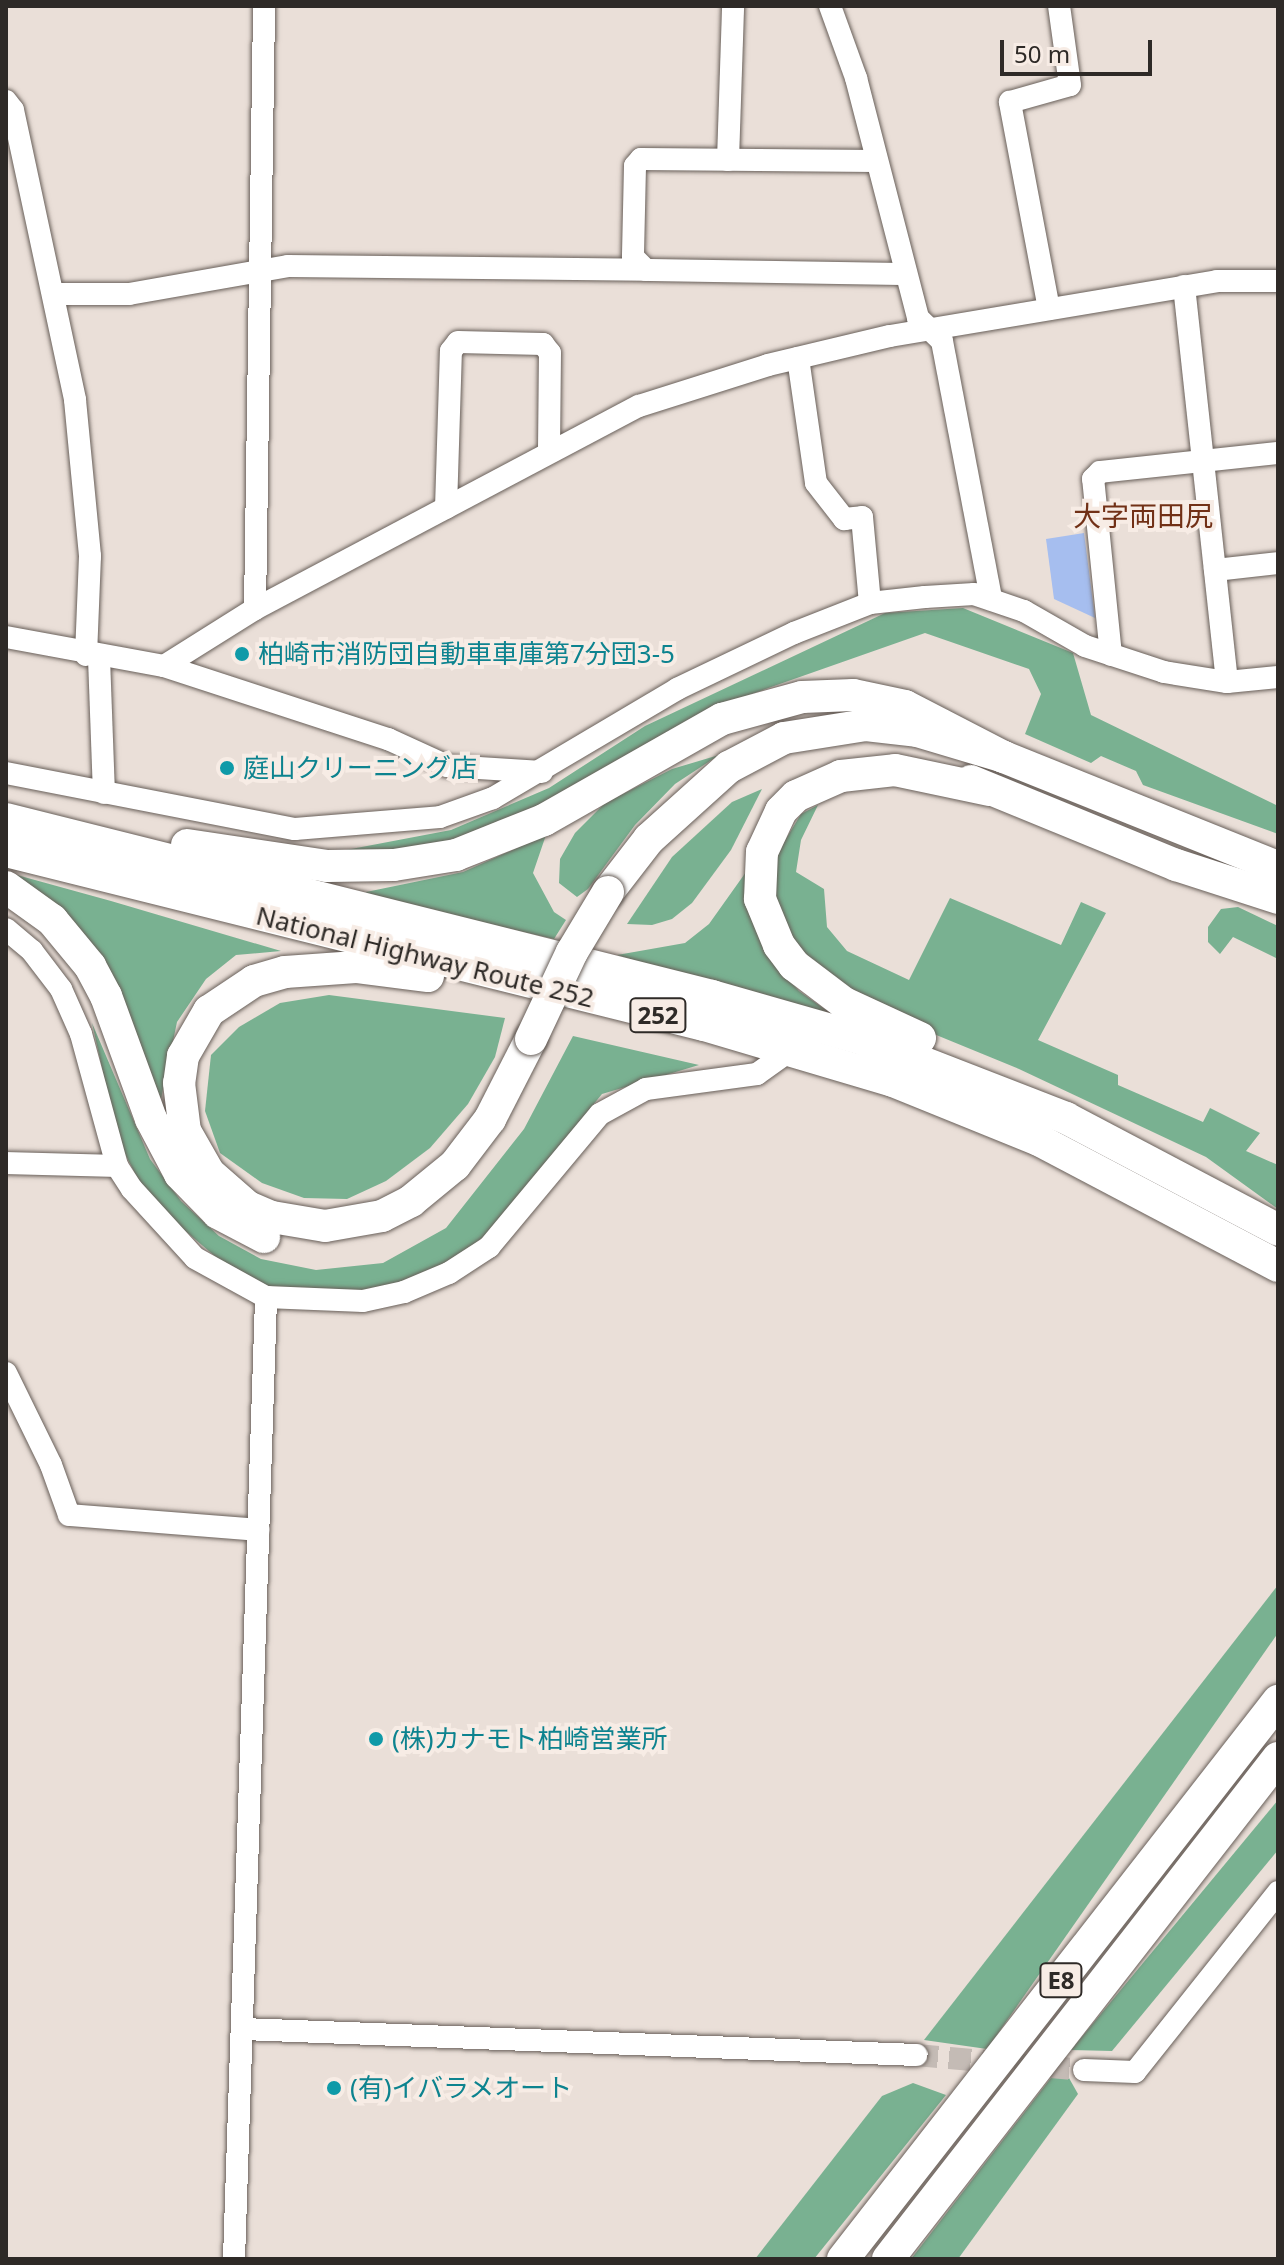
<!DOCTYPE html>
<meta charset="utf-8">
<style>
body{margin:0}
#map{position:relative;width:1284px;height:2265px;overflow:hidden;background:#eadfd8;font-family:"Noto Sans","Noto Sans JP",sans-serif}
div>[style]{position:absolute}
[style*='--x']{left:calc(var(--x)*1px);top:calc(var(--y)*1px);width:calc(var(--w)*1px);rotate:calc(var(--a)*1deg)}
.forest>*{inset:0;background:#79b191}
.water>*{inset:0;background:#a6beef}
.minor-tunnel>*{height:22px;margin-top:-11px;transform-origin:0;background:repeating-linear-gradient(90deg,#c4bbb5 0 22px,transparent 0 33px)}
.roads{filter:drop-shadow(0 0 2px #685f59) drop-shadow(0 0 2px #685f59)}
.minor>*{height:22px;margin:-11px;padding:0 11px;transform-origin:11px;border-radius:11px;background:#fff}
.highway>*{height:32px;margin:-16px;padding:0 16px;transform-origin:16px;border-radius:16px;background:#fff}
.bridges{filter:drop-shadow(0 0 2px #685f59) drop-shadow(0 0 2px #685f59)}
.highway-bridge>*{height:32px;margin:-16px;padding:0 16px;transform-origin:16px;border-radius:16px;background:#fff}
.dots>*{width:22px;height:22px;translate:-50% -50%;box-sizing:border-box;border:4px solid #f7ece5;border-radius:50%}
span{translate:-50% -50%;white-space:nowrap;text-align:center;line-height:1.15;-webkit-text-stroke:8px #f7ece5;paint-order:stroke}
.shield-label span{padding:2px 6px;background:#f7ece5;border:2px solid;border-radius:6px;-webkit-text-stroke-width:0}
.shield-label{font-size:24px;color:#2e2a27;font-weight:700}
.culture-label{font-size:26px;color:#0d838f}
.left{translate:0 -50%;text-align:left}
.street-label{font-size:26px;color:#2e2a27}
.neighbourhood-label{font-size:28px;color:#713016}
.frame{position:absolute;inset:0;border:8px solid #2e2a27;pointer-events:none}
.scale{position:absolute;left:1000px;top:40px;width:152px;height:36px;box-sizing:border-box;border:4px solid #2e2a27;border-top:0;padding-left:10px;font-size:24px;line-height:28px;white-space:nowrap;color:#2e2a27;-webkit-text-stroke:6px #f7ece5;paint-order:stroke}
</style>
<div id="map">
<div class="forest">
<div style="clip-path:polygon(963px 608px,1073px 653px,1091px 715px,1278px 806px,1278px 834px,1143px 785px,1136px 771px,1101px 756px,1091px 763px,1025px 734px,1041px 694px,1029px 669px,925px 633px,726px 703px,504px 829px,399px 854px,325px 854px,451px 830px,549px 788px,645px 726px,885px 613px)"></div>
<div style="clip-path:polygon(719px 755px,675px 784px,635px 825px,588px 889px,577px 897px,559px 883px,560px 859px,575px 833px,605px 803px,672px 769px)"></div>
<div style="clip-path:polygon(762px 789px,731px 850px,692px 903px,672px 919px,652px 925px,627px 924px,672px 857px,732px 802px)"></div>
<div style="clip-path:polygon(818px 805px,801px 840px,796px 872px,824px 889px,827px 927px,847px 951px,909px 980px,950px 898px,1061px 945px,1081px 902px,1106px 913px,1038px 1040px,1118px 1075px,1118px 1085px,1203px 1122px,1210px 1108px,1260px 1133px,1246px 1151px,1278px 1165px,1278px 1209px,1206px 1157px,1019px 1069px,868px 1007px,795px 948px,778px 916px,772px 862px,801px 814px)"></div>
<div style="clip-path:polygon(546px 835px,533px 873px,554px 912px,566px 920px,554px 939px,368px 897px,366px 892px,463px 872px)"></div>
<div style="clip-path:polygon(6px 872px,111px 901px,281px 951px,236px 955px,206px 979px,177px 1022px,161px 1099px,124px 1009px)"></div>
<div style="clip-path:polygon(746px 872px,773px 963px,799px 991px,851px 1028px,617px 955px,685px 943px,709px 924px)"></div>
<div style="clip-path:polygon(1238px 907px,1278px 926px,1278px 959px,1233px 937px,1220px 954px,1208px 942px,1208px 927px,1221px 909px)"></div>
<div style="clip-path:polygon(329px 995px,505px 1018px,495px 1057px,468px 1104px,430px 1148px,386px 1181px,347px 1199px,304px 1198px,262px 1183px,220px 1153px,205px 1111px,211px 1055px,239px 1027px,280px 1003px)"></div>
<div style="clip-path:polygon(92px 1023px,150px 1159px,181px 1201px,219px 1236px,261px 1259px,316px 1270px,383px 1263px,446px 1228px,524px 1129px,573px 1036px,699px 1065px,602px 1094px,487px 1234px,447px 1265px,350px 1301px,251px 1287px,148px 1199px,118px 1140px)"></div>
<div style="clip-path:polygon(1278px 1585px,1278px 1633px,987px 2049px,924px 2040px)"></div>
<div style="clip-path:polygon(1278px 1800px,1278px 1850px,1112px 2051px,1071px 2050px)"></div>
<div style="clip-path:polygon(1054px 2074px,1069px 2078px,1078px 2094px,958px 2259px,911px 2259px)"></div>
<div style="clip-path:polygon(913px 2083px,946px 2095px,814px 2259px,755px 2259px,882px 2096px)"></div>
</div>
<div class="water">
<div style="clip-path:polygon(1084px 533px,1095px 618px,1054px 599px,1046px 539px)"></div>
</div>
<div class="minor-tunnel">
<div style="--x:916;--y:2055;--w:169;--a:5.1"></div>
</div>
<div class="roads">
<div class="minor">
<div style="--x:830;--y:6;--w:77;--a:70.1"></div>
<div style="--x:856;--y:78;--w:248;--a:75.5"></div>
<div style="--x:918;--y:318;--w:33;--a:44"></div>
<div style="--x:942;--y:341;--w:263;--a:79.2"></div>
<div style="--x:6;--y:101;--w:11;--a:52"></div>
<div style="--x:13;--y:110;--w:297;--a:77.9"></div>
<div style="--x:75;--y:400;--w:157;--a:84.5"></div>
<div style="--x:90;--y:556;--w:99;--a:92.3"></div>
<div style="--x:728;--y:160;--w:154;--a:-88.1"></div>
<div style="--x:876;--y:161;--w:235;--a:-179.5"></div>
<div style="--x:641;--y:159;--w:9;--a:131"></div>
<div style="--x:635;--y:166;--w:91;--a:91.3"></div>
<div style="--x:633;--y:257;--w:18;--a:45"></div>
<div style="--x:646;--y:270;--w:260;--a:0.9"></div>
<div style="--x:1184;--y:286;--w:398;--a:83.8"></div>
<div style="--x:53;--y:294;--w:76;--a:0"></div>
<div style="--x:129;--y:294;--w:161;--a:-10"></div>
<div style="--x:288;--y:266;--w:358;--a:0.6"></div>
<div style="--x:1049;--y:309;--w:211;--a:-100.7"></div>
<div style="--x:1010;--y:102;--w:62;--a:-15.8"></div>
<div style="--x:1070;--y:85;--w:80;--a:-97.9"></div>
<div style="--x:798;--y:358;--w:126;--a:81.8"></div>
<div style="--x:816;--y:483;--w:46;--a:52.1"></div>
<div style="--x:844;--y:519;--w:18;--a:-6"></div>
<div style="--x:862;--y:517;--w:86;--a:84.7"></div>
<div style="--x:446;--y:508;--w:157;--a:-88.2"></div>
<div style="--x:451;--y:351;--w:11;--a:-52"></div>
<div style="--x:458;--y:342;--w:85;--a:1.3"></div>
<div style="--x:543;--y:344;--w:11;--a:52"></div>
<div style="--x:550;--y:353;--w:98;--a:90.6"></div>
<div style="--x:1215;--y:570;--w:63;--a:-6.3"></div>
<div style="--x:255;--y:609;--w:603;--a:-89.14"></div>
<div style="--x:6;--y:637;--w:161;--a:10.4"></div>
<div style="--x:164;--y:666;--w:107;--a:-32.1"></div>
<div style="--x:255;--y:609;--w:434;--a:-27.9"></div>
<div style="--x:639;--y:406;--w:135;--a:-17.6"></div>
<div style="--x:768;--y:365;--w:125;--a:-13.4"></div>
<div style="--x:890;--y:336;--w:332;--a:-9.5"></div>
<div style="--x:1217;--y:281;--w:61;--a:0"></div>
<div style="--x:1111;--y:655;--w:177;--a:-95.8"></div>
<div style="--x:1093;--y:479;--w:10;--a:-45"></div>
<div style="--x:1100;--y:472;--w:179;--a:-6.1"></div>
<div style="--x:99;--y:658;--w:135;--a:87.9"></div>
<div style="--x:164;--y:666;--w:236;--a:18.1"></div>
<div style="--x:388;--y:739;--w:65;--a:24.6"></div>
<div style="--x:447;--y:766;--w:95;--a:3.6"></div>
<div style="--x:6;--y:773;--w:294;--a:11"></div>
<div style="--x:295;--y:829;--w:145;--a:-4.7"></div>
<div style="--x:440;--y:817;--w:56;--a:-19.7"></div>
<div style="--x:493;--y:798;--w:214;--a:-30.6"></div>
<div style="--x:677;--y:689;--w:130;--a:-25.6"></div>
<div style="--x:794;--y:633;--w:82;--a:-21.5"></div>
<div style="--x:870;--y:603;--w:55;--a:-6.2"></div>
<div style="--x:925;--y:597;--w:49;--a:-3.5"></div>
<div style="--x:974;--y:594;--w:53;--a:18.8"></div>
<div style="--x:1024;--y:611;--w:70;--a:29.8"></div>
<div style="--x:1085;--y:646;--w:83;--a:18.2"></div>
<div style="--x:1164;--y:672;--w:64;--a:9"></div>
<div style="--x:1227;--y:682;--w:51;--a:-5.6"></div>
<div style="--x:6;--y:929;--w:34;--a:40"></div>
<div style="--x:32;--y:951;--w:48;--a:52.7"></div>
<div style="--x:61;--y:989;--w:49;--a:66"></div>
<div style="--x:81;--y:1034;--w:137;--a:74.7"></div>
<div style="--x:117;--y:1166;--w:27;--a:57"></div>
<div style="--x:132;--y:1189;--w:93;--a:47.6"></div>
<div style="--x:195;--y:1258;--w:81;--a:28.8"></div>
<div style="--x:266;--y:1297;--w:97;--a:2.4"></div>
<div style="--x:363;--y:1301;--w:42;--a:-12.4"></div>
<div style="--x:404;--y:1292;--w:49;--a:-22.9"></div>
<div style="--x:449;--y:1273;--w:48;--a:-33"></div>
<div style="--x:489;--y:1247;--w:173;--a:-50.2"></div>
<div style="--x:600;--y:1114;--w:52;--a:-28.5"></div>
<div style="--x:646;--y:1089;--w:112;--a:-7.7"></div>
<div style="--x:757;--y:1074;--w:43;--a:-35.5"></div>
<div style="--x:6;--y:1163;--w:111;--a:1.5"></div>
<div style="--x:6;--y:1373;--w:102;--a:63.9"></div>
<div style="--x:51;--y:1465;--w:53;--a:70.2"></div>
<div style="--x:69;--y:1515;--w:190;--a:4.5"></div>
<div style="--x:243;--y:2029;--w:674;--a:2.21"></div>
<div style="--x:1084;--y:2070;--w:51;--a:2.2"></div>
<div style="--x:1135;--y:2072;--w:230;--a:-51.5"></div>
<div style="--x:234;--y:2259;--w:963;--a:-88.09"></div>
</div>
<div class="highway">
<div style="--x:971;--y:781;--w:222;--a:22.3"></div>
<div style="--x:1176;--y:865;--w:107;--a:17.9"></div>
<div style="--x:6;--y:819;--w:728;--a:14.07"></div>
<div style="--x:712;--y:996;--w:159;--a:16"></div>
<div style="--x:865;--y:1040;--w:216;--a:21.2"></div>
<div style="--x:1066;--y:1118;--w:240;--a:27.8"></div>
<div style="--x:187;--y:845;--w:142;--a:8.5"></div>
<div style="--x:327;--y:866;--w:67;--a:-0.9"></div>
<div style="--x:394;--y:865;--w:63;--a:-9.2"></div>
<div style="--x:456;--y:855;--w:95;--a:-21.7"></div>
<div style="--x:544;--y:820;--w:205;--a:-29.6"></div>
<div style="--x:722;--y:719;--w:83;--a:-15.4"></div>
<div style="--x:802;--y:697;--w:51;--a:-2.2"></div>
<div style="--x:853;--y:695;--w:53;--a:11.9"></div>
<div style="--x:905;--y:706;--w:111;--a:27.3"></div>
<div style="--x:6;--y:851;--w:719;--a:14"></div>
<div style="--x:704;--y:1025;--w:197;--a:16.5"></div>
<div style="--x:893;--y:1081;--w:157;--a:22"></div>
<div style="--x:1039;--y:1140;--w:270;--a:27.8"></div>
<div style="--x:6;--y:887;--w:57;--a:35.7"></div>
<div style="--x:52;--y:920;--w:60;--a:50.4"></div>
<div style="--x:90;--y:966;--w:34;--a:62"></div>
<div style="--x:106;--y:996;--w:131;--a:69.9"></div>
<div style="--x:151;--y:1119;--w:62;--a:62.2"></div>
<div style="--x:180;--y:1174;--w:54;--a:45.7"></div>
<div style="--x:218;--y:1213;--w:52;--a:27.6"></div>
<div style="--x:608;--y:892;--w:67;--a:-52.3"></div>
<div style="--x:649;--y:839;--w:108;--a:-42"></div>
<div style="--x:729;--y:767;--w:62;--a:-27.8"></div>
<div style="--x:784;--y:738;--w:83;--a:-9"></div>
<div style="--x:866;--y:725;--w:51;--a:6.7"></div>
<div style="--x:917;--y:731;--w:91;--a:16.6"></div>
<div style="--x:1004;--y:757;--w:295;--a:21.9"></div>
<div style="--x:428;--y:976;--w:73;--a:-172.9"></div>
<div style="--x:356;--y:967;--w:71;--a:176"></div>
<div style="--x:285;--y:972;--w:32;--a:164"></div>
<div style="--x:254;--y:981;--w:54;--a:146.3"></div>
<div style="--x:209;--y:1011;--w:52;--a:120"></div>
<div style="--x:183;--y:1056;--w:27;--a:98"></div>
<div style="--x:179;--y:1083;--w:48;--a:82.9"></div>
<div style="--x:185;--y:1131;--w:48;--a:60.3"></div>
<div style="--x:209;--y:1173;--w:52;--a:41.1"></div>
<div style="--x:248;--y:1207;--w:26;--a:23"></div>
<div style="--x:272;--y:1217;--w:54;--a:9.6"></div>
<div style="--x:325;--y:1226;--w:58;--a:-10"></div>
<div style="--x:382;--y:1216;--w:33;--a:-27"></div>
<div style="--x:411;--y:1201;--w:57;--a:-39.3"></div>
<div style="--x:455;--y:1165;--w:58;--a:-52.7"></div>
<div style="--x:490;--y:1119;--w:90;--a:-62.9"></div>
<div style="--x:920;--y:1038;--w:84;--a:-155.3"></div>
<div style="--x:844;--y:1003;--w:63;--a:-142.8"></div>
<div style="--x:794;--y:965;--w:25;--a:-127"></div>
<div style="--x:779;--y:945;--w:50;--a:-112.4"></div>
<div style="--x:760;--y:899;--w:47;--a:-87.6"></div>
<div style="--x:762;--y:852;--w:45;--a:-65.1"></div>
<div style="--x:781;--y:811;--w:21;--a:-45"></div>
<div style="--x:796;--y:796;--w:49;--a:-24"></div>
<div style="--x:841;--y:776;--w:54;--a:-6.3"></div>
<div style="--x:895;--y:770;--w:97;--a:11.9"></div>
<div style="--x:843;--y:2259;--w:708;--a:-52.06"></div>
<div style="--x:888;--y:2259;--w:635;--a:-52.1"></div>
</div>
</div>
<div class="bridges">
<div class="highway-bridge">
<div style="--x:531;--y:1039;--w:96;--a:-64.8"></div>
<div style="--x:572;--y:952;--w:70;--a:-59"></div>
</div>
</div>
<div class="dots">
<div style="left:242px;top:654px;background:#0f9aa8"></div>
<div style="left:227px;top:768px;background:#0f9aa8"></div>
<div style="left:376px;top:1739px;background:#0f9aa8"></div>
<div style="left:334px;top:2088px;background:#0f9aa8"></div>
</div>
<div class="shield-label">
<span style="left:658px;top:1015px">252</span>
<span style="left:1061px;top:1980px">E8</span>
</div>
<div class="culture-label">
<span class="left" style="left:258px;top:654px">柏崎市消防団自動車車庫第7分団3-5</span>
<span class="left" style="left:243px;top:768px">庭山クリーニング店</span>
<span class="left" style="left:392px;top:1739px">(株)カナモト柏崎営業所</span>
<span class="left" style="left:350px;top:2088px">(有)イバラメオート</span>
</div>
<div class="street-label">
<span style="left:425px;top:957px;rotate:14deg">National Highway Route 252</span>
</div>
<div class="neighbourhood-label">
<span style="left:1143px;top:515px">大字両田尻</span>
</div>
<div class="frame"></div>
<div class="scale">50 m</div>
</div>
